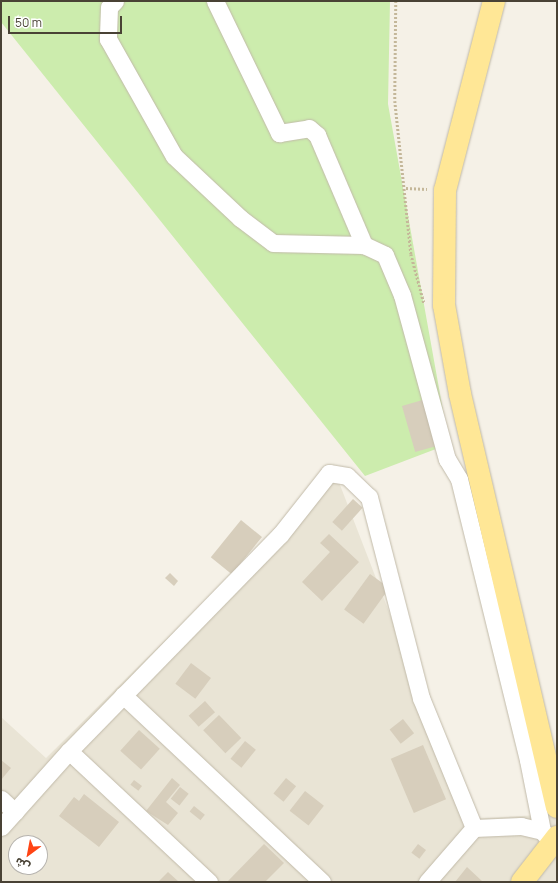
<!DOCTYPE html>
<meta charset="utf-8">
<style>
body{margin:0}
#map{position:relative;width:558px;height:883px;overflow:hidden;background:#f5f1e7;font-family:Manrope,"Noto Sans Arabic",sans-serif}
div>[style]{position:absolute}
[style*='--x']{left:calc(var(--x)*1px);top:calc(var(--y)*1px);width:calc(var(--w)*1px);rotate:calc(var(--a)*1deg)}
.residential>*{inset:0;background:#e9e4d5}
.green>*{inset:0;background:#ccecad}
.building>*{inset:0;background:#d7cebc;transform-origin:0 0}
.path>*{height:2.5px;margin-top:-1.25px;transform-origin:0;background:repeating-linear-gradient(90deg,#c4b799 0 2px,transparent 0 4px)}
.roads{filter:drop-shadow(0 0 1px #c1baa9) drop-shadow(0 0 1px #c1baa9)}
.minor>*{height:17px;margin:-8.5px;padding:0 8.5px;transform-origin:8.5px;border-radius:8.5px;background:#fff}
.major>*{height:22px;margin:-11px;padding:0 11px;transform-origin:11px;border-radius:11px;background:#ffe796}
span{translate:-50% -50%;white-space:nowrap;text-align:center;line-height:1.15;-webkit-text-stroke:3px #fff;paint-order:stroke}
.frame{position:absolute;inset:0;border:2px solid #494235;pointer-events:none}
.north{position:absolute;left:8px;top:835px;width:40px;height:40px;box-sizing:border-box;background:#fff;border:1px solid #b6b3ae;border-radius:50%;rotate:212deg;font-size:11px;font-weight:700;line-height:16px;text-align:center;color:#494235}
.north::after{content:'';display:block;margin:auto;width:14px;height:18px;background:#ff4414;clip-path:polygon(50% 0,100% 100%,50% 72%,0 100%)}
.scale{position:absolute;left:8px;top:16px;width:114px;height:18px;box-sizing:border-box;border:2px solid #494235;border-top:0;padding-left:5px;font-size:12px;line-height:14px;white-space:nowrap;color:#494235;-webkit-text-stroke:3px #fff;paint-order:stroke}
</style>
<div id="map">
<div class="residential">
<div style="clip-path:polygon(evenodd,335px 472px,469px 819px,557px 814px,557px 882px,1px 882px,1px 717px,46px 758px,335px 472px,16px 843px,40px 843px,40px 867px,16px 867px,16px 843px)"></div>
</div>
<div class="green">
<div style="clip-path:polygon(1px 1px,390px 1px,388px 104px,449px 444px,365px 476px,1px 22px)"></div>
</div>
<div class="building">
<div style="left:426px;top:399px;width:48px;height:25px;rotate:74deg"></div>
<div style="left:353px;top:499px;width:13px;height:31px;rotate:42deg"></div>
<div style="left:241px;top:520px;width:27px;height:48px;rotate:39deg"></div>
<div style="clip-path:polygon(329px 534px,359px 562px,322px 601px,302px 582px,330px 552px,320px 543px)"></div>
<div style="clip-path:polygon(170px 573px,178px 581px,174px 586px,165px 578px)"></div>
<div style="left:370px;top:574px;width:24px;height:44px;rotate:36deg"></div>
<div style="left:191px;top:663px;width:25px;height:26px;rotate:37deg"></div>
<div style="left:205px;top:701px;width:15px;height:22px;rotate:48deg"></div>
<div style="left:219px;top:715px;width:32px;height:22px;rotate:46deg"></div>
<div style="left:403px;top:719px;width:18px;height:17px;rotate:52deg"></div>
<div style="left:139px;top:730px;width:28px;height:28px;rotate:42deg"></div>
<div style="left:245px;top:741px;width:14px;height:23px;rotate:39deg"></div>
<div style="left:423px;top:745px;width:59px;height:35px;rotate:67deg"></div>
<div style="clip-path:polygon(1px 760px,11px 768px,1px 780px)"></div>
<div style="clip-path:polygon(172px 778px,180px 785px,166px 802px,178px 813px,168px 825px,146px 811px)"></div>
<div style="left:286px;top:778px;width:13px;height:20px;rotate:39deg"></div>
<div style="left:134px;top:780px;width:10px;height:6px;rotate:37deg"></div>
<div style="left:180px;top:787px;width:11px;height:15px;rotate:38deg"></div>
<div style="left:305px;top:791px;width:24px;height:25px;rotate:38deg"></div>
<div style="clip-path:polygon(84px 794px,119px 822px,99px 847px,59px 816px,74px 797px,79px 801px)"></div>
<div style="left:194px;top:806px;width:14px;height:7px;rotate:39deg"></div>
<div style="clip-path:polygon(264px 844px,284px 863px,265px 882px,227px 882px)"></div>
<div style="left:418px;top:844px;width:10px;height:11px;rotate:37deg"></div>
<div style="clip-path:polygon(467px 867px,483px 882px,455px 882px)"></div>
<div style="clip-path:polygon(168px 872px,179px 882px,158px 882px)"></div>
</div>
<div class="path">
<div style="--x:396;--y:1;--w:100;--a:90.6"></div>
<div style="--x:395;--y:101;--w:154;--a:84"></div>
<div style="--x:411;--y:254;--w:51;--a:75.1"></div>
<div style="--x:406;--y:188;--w:21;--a:3"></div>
</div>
<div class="roads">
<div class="minor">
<div style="--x:115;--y:1;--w:8;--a:135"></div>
<div style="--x:109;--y:7;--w:32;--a:92"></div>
<div style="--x:108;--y:39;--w:134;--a:60.6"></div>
<div style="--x:174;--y:156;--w:91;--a:43.2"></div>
<div style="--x:240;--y:218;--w:41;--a:37.1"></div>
<div style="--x:273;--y:243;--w:91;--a:1.3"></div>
<div style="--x:364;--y:245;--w:23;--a:25"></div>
<div style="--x:385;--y:255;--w:43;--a:67"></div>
<div style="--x:402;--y:295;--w:170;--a:74.7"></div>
<div style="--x:447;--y:459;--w:23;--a:59"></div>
<div style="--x:459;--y:479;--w:289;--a:76.2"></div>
<div style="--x:528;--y:760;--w:72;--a:78.8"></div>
<div style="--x:215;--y:1;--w:147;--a:64.1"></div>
<div style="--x:279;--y:133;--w:30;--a:-9"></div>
<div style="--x:309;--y:128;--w:11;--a:41"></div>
<div style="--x:317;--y:135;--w:120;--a:66.9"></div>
<div style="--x:123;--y:695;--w:273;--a:43.2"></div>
<div style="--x:69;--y:751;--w:192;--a:43.1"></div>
<div style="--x:1;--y:799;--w:19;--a:43"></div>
<div style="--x:1;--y:827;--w:102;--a:-48.2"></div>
<div style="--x:69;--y:751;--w:302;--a:-45.7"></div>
<div style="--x:280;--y:535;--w:79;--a:-51.7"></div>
<div style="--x:329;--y:473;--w:18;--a:9"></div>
<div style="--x:347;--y:476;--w:30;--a:44"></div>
<div style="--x:369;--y:497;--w:208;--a:75.5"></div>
<div style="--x:421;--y:698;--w:140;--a:67.8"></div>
<div style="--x:427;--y:882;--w:72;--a:-49"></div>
<div style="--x:474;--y:828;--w:47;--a:-2.4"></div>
<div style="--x:521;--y:826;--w:22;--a:13"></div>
<div style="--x:542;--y:831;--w:11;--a:49"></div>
</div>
<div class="major">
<div style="--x:494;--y:1;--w:195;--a:104.5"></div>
<div style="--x:445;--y:190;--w:115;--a:90.5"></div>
<div style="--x:444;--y:305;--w:90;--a:79.8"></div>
<div style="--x:460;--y:394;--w:424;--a:76.8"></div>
<div style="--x:522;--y:882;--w:57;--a:-52.1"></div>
</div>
</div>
<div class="frame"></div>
<div class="north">ش</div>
<div class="scale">50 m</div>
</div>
